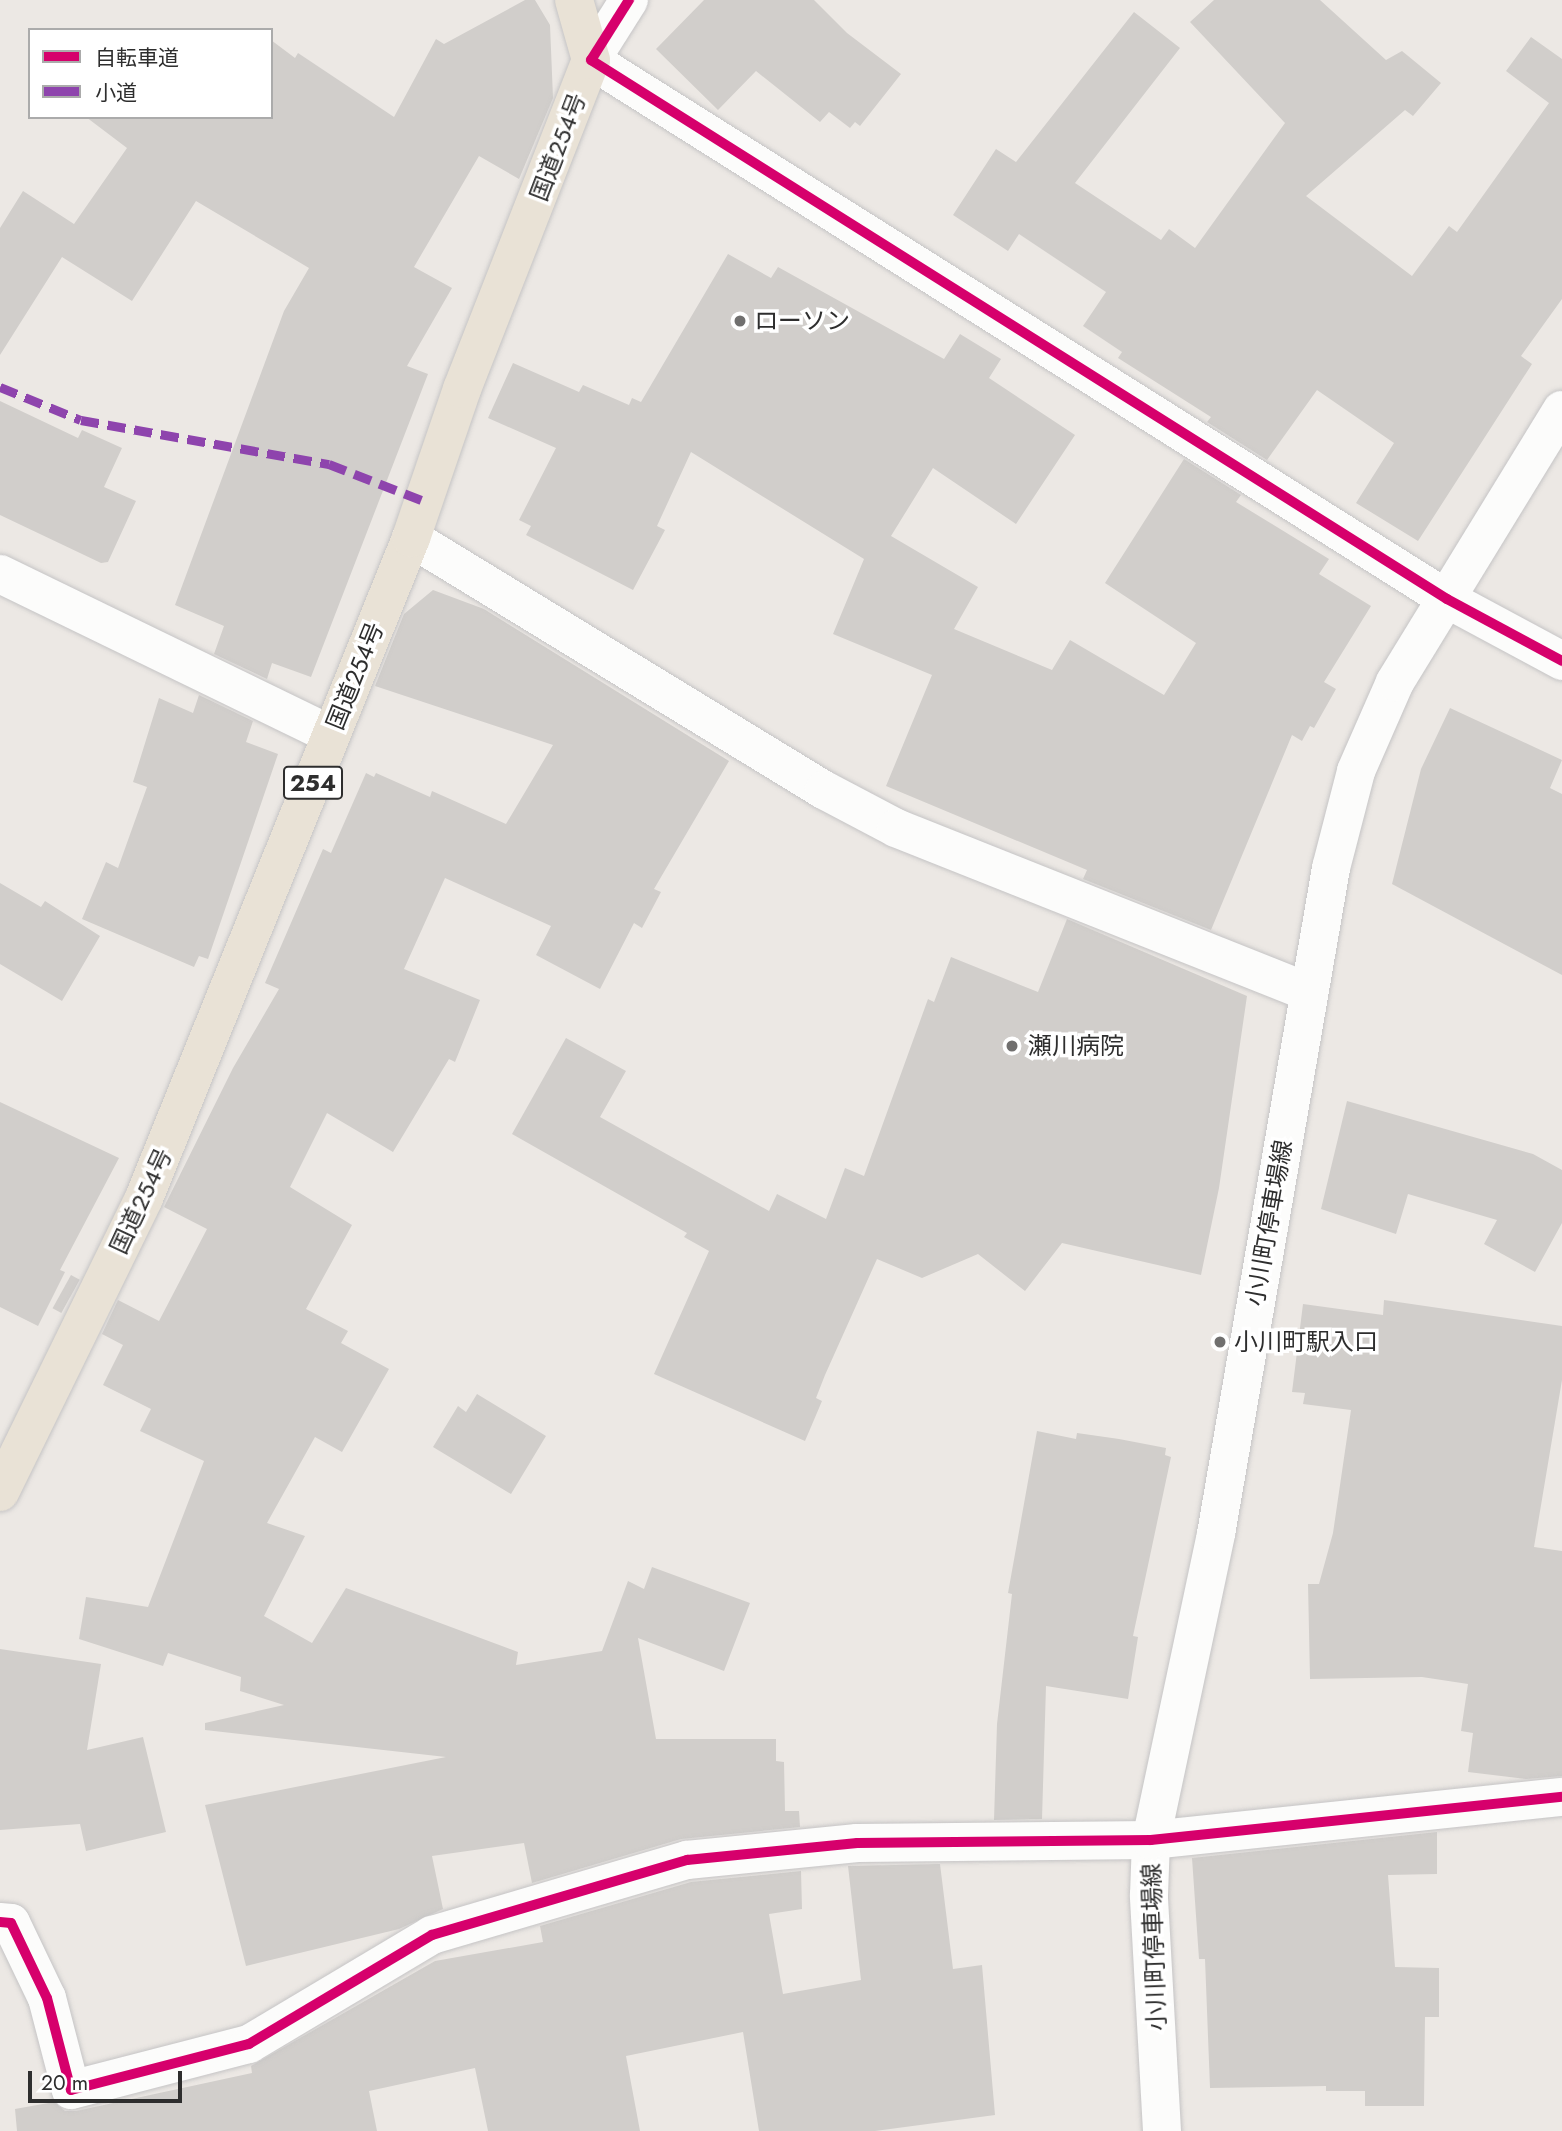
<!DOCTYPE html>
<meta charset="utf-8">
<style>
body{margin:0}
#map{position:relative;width:1562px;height:2131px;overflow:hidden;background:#ece8e4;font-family:Jost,"Noto Sans JP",sans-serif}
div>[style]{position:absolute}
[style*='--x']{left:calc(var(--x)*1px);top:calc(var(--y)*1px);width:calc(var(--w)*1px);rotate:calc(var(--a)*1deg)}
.building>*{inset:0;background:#d1cecb;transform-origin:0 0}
.roads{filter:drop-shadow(0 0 2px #c5c4c5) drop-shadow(0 0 2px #c5c4c5)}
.minor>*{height:38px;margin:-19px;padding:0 19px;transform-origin:19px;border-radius:19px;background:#fcfcfb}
.tertiary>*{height:38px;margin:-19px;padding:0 19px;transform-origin:19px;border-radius:19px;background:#fcfcfb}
.secondary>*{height:38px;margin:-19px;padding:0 19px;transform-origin:19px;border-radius:19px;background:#fcfcfb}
.trunk>*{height:38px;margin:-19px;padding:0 19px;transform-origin:19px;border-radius:19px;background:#e9e2d6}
.quiet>*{height:9px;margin-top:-4.5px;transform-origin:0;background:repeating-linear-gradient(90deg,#8e44ad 0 18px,transparent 0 27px)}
.cycleway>*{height:10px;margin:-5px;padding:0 5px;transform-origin:5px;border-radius:5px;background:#d6006c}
.dots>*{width:19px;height:19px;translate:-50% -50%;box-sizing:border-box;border:4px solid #fff;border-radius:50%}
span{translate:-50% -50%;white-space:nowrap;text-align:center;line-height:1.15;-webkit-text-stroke:7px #fff;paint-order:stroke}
.shield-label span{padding:2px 5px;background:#fff;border:2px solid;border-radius:5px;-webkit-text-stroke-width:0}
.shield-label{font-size:23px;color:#2e2e2e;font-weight:700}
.street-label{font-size:24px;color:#2e2e2e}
.poi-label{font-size:24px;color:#2e2e2e}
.left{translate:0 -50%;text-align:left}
.legend{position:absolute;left:28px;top:28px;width:245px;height:91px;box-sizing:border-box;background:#fff;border:2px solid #ababab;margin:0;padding:9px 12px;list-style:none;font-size:21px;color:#2e2e2e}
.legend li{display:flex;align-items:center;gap:14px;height:35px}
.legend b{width:35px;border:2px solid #ababab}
.scale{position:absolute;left:28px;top:2071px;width:154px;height:32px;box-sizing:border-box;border:4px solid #2e2e2e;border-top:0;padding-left:9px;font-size:21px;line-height:24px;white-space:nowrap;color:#2e2e2e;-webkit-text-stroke:5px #fff;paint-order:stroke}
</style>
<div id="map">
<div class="building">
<div style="clip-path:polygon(525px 0,535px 0,550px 25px,553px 98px,519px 179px,479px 156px,414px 267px,452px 288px,407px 366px,428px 374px,311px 677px,272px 663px,267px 679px,214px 654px,224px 626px,175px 605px,284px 311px,309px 268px,196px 201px,132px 301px,62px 257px,0 355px,0 228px,23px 191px,74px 224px,127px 148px,86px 117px,271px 117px,271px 40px,295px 58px,298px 53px,394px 117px,436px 39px,444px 44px)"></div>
<div style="clip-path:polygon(704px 0,814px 0,847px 33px,901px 74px,860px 126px,855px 122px,850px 128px,829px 112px,820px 122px,756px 71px,718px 110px,656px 49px)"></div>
<div style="clip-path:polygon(1214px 0,1320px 0,1386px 60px,1402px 51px,1441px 83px,1413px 116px,1405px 110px,1306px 196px,1412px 276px,1449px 226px,1457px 232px,1549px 103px,1506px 71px,1531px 37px,1562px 59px,1562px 299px,1521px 356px,1532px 364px,1418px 541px,1356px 503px,1394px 443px,1317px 390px,1267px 460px,1207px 422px,1211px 417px,1118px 358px,1122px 352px,1083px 326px,1106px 292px,1019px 234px,1008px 251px,953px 215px,996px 149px,1016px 162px,1134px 12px,1180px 48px,1075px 183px,1161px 240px,1169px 229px,1195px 248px,1285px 123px,1190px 22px)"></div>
<div style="clip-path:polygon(728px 254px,771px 278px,778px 267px,944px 359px,960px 334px,1001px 359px,989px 378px,1075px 435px,1016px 524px,933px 468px,891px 536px,978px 587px,954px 629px,1052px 670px,1070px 640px,1164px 695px,1196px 643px,1105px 583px,1184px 459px,1241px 495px,1236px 502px,1329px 559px,1319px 574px,1371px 606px,1324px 682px,1336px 689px,1314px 728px,1310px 726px,1302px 741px,1292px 735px,1211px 930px,1083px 879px,1087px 870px,886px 786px,932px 675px,833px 634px,864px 559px,691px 452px,657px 526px,665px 530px,633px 590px,526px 535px,531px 526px,519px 520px,556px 448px,488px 418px,513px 363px,579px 392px,583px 385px,629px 405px,632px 398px,641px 402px)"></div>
<div style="clip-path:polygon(0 401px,78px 438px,82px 430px,122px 448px,104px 487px,136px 501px,108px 562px,101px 563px,0 515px)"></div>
<div style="clip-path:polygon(433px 590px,484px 609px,729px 761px,654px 889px,661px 892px,642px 928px,634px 923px,600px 989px,536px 955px,551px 926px,445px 878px,404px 969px,480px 1000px,455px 1062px,449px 1059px,393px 1152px,327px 1113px,290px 1187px,352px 1225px,306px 1309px,348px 1331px,341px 1343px,389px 1369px,342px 1452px,315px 1437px,267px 1523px,305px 1536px,264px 1616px,312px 1643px,346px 1588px,518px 1652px,516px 1665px,602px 1651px,628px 1581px,644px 1589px,652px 1567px,750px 1603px,724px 1671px,638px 1638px,656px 1739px,776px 1739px,776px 1761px,784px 1762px,785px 1811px,799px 1811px,800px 1827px,681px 1839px,532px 1883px,524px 1843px,432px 1856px,443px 1909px,399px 1929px,246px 1966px,205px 1805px,446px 1757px,205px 1730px,205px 1723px,284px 1705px,240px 1691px,241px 1677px,168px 1653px,163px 1666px,79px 1639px,86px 1597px,148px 1607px,204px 1461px,140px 1431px,151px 1409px,103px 1385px,123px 1345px,102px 1334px,118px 1300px,159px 1321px,207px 1229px,164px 1207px,233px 1068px,279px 989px,265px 983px,323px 849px,331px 853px,366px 773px,374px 777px,376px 773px,430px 797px,432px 791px,506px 824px,553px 745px,375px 686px,404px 614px)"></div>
<div style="clip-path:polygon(199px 695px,253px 721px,246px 742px,278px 754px,208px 959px,199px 956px,194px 967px,82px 919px,106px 862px,118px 868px,147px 787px,133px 782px,159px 698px,193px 713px)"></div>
<div style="clip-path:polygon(1450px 708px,1562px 760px,1550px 788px,1562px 794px,1562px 975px,1392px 884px,1421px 769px)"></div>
<div style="clip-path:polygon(0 883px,41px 907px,45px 901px,100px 936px,62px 1001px,0 964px)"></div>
<div style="clip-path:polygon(1067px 919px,1247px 996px,1219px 1188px,1201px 1275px,1062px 1243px,1025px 1291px,978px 1254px,922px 1278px,877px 1259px,825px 1375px,816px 1398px,822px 1401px,805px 1441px,654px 1374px,709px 1251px,684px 1237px,687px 1233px,512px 1134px,566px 1038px,626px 1071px,600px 1117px,769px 1211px,777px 1194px,826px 1219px,845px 1168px,864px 1176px,928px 999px,934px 1002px,951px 957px,1038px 992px)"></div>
<div style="clip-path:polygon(1347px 1101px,1533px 1154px,1562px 1170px,1562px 1223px,1535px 1272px,1484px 1244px,1497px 1220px,1408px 1194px,1396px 1234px,1321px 1209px)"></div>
<div style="clip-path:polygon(0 1102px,119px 1158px,60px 1270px,65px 1272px,38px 1326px,0 1307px)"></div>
<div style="left:71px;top:1275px;width:10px;height:38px;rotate:29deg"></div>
<div style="clip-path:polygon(1384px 1300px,1562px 1326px,1562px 1380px,1534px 1547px,1562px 1551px,1562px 1776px,1526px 1779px,1468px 1772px,1473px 1733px,1461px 1731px,1468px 1684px,1422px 1677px,1310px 1679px,1308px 1584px,1319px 1584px,1333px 1533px,1351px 1410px,1303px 1404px,1305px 1393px,1292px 1392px,1303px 1304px,1383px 1315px)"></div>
<div style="clip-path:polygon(477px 1394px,546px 1436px,511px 1494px,433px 1447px,458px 1406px,466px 1412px)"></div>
<div style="clip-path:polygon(1037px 1431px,1076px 1439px,1077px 1433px,1119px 1439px,1166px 1448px,1165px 1455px,1171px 1457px,1133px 1636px,1138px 1637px,1128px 1699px,1046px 1686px,1042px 1819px,994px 1820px,997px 1724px,1012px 1594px,1008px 1593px)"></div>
<div style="clip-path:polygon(0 1649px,101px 1664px,87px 1750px,143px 1737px,166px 1832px,86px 1851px,80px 1824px,0 1830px)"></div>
<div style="clip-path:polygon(1437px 1832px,1437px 1874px,1388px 1875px,1395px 1967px,1439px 1968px,1439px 2017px,1425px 2017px,1424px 2106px,1365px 2106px,1365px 2091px,1326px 2091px,1326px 2086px,1210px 2088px,1205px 1959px,1199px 1959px,1192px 1858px)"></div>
<div style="clip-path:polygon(940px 1864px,953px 1969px,982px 1965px,995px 2115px,875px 2131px,759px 2131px,743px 2032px,626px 2056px,640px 2131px,488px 2131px,475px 2068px,369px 2091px,377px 2131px,17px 2131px,15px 2109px,54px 2102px,65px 2111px,76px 2111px,252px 2073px,251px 2066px,435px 1961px,543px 1942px,540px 1926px,691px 1882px,801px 1871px,802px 1909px,769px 1914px,783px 1994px,861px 1980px,848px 1866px)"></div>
</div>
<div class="roads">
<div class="minor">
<div style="--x:591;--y:60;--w:1012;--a:32.2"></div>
<div style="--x:1447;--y:599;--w:131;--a:28.3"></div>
<div style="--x:411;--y:538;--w:484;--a:31.4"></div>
<div style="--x:824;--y:790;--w:81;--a:27.8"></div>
<div style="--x:896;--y:828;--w:444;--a:21.7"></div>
<div style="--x:0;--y:1922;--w:11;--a:5"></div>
<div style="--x:11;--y:1923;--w:83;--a:64.4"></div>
<div style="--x:47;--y:1998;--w:95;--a:75.4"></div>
<div style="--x:71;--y:2090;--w:184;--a:-14.5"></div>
<div style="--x:249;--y:2044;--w:213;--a:-30.8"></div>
<div style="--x:432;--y:1935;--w:266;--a:-16.4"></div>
<div style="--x:687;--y:1860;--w:171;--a:-5.7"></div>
<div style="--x:857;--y:1843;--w:294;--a:-0.6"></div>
<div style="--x:1151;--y:1840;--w:413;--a:-6"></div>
</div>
<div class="tertiary">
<div style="--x:591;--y:60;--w:71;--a:-57.7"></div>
<div style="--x:0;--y:574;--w:368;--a:25.9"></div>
</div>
<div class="secondary">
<div style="--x:1162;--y:2131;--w:236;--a:-93.2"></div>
<div style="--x:1149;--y:1895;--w:55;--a:-87.9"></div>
<div style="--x:1151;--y:1840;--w:313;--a:-78"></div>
<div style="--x:1216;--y:1534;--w:676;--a:-80.2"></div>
<div style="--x:1331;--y:868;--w:100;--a:-75.5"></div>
<div style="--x:1356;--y:771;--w:97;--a:-66.3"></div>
<div style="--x:1395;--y:682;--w:319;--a:-58.5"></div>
</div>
<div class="trunk">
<div style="--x:0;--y:1492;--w:327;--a:-63.9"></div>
<div style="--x:144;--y:1198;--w:712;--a:-67.97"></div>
<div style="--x:411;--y:538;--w:157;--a:-71.1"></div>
<div style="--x:462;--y:389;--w:353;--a:-68.6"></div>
<div style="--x:591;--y:60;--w:62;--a:-105.8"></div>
</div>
</div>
<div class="quiet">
<div style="--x:0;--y:387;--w:87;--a:22.2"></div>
<div style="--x:81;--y:420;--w:252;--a:10.1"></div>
<div style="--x:329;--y:464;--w:102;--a:21.3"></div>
</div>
<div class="cycleway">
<div style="--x:629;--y:0;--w:71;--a:122.3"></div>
<div style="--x:591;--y:60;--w:1012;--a:32.2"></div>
<div style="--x:1447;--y:599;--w:131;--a:28.3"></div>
<div style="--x:0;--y:1922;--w:11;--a:5"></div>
<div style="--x:11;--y:1923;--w:83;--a:64.4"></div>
<div style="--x:47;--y:1998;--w:95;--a:75.4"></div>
<div style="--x:71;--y:2090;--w:184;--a:-14.5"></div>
<div style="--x:249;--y:2044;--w:213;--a:-30.8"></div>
<div style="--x:432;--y:1935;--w:266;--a:-16.4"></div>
<div style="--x:687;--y:1860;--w:171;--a:-5.7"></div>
<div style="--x:857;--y:1843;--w:294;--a:-0.6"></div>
<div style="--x:1151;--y:1840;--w:413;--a:-6"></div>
</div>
<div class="dots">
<div style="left:740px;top:321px;background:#706f6e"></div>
<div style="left:1012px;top:1046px;background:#706f6e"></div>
<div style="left:1220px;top:1342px;background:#706f6e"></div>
</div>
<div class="shield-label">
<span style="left:313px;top:783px">254</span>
</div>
<div class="street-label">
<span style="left:558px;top:147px;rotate:-69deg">国道254号</span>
<span style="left:355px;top:676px;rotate:-68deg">国道254号</span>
<span style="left:141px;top:1201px;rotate:-65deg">国道254号</span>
<span style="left:1269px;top:1223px;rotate:-80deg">小川町停車場線</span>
<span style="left:1154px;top:1947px;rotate:-92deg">小川町停車場線</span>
</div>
<div class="poi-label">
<span class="left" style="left:754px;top:321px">ローソン</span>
<span class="left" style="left:1028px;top:1046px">瀬川病院</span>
<span class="left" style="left:1234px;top:1342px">小川町駅入口</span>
</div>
<ul class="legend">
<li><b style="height:9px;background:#d6006c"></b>自転車道</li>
<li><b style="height:9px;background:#8e44ad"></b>小道</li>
</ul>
<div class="scale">20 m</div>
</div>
